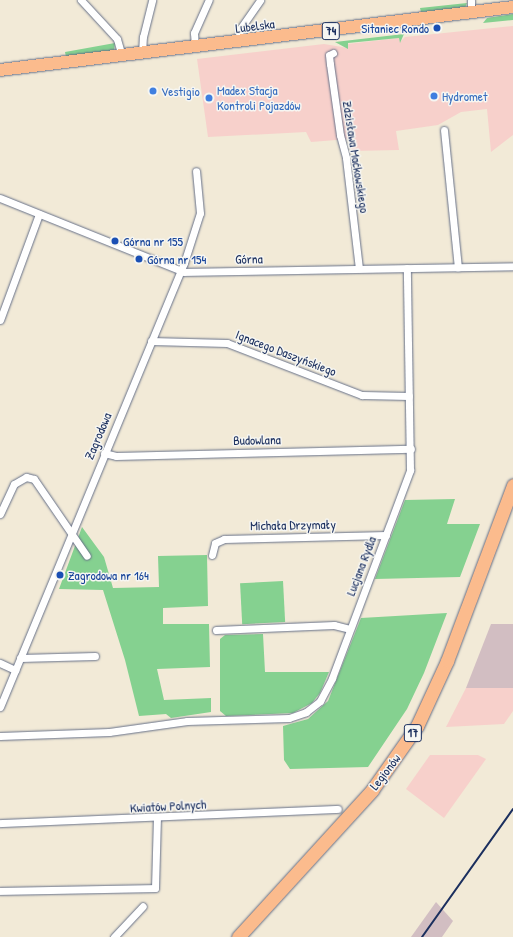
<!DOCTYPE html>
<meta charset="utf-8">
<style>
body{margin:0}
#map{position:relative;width:513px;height:937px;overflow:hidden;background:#f2ead7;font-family:"Patrick Hand",sans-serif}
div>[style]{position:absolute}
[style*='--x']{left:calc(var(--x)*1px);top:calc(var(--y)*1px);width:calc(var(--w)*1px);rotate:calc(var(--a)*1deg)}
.built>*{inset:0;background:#f7d0cb}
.industrial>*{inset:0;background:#d2bec2}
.green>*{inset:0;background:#85d190;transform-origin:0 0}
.roads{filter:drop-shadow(0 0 1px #667088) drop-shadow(0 0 1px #667088)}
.street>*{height:7px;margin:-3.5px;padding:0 3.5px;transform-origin:3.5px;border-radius:3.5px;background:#fff}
.primary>*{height:12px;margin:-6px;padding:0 6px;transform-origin:6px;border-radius:6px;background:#fbbb8d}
.highway>*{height:13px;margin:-6.5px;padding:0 6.5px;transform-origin:6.5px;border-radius:6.5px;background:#fbbb8d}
.rail>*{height:2px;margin:-1px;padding:0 1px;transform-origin:1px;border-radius:1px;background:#1b2f5e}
.dots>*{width:11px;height:11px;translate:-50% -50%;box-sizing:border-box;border:2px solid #f6f6f2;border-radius:50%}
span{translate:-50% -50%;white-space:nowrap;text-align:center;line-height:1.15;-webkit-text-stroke:3px #f6f6f2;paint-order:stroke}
.shield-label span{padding:1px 3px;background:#f6f6f2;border:1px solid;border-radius:3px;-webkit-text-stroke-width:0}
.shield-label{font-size:12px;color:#1b2f5e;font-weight:700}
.street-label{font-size:13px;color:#1b2f5e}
.transit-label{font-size:13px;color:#164399}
.right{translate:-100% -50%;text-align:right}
.left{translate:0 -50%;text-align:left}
.shop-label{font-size:13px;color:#366cbe}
</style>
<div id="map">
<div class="built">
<div style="clip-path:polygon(513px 26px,513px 135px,491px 152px,487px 109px,461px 112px,438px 125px,396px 131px,399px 150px,352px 151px,349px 139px,311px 142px,306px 132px,208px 137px,197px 59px,324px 44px,348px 48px,347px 44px,399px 38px,400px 42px,405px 37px)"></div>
<div style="clip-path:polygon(466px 688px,513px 688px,513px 711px,504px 724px,446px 727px)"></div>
<div style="clip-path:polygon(430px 755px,478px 755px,486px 759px,444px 818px,406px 789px)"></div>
</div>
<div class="industrial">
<div style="clip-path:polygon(491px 624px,513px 624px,513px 688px,466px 688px)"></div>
<div style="clip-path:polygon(436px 902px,453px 921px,442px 937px,411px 937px)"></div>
</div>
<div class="green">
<div style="clip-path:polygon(467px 3px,465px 8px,421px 12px,420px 8px)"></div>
<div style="clip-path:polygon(513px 14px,513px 20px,483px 23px,487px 18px)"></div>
<div style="clip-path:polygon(404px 34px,400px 43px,399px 38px,348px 43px,348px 49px,335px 42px)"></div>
<div style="clip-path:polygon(115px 43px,114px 51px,66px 57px,65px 52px)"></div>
<div style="clip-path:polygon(455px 499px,447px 524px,480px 524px,460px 577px,375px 579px,405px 500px)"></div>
<div style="clip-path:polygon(82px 527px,104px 557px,113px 588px,159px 587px,158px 556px,207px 555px,208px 606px,163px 608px,163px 624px,209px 624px,210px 667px,157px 669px,164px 700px,211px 698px,211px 712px,171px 718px,166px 714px,139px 716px,125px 660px,103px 590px,59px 589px)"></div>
<div style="left:283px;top:581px;width:41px;height:43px;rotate:87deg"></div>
<div style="clip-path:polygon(447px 613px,424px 673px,407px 709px,368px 767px,290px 769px,284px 760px,283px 726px,308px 719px,328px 701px,361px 618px)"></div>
<div style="clip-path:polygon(263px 634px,265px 672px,329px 672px,320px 693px,312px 703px,293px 713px,226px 716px,220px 711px,220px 639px,225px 635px)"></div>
</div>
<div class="roads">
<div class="street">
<div style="--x:81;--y:0;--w:53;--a:47.3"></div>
<div style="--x:117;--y:39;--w:18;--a:74"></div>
<div style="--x:471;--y:14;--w:14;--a:-90"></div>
<div style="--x:238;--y:42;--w:13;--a:-81"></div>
<div style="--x:240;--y:29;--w:35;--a:-55"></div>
<div style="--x:195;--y:47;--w:14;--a:-94"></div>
<div style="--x:194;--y:33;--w:36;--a:-66"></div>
<div style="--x:333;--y:53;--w:4;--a:153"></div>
<div style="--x:329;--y:55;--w:9;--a:84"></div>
<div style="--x:330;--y:64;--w:72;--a:82"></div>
<div style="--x:340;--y:135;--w:24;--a:75"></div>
<div style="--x:346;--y:158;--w:111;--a:83.3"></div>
<div style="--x:142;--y:54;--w:17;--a:-87"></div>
<div style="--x:143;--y:37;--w:38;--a:-76"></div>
<div style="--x:444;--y:130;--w:138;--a:84.2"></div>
<div style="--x:0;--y:198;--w:198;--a:21.9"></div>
<div style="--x:184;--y:272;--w:329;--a:-1"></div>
<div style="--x:0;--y:320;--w:113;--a:-69.8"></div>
<div style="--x:151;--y:341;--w:76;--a:1.5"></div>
<div style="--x:227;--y:343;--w:145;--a:21.1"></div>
<div style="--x:362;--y:395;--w:47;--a:1.2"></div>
<div style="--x:104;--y:453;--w:12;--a:14"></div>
<div style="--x:116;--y:456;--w:295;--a:-1.4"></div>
<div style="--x:0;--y:514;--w:33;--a:-65"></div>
<div style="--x:14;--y:484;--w:14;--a:-30"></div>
<div style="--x:26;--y:477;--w:8;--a:14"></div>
<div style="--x:34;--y:479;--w:93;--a:55.5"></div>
<div style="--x:212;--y:555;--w:12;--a:-76"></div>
<div style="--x:215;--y:543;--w:10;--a:-24"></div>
<div style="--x:224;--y:539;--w:162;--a:-1.4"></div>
<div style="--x:216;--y:630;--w:118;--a:-2.4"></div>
<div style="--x:334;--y:625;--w:16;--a:14"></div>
<div style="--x:20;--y:658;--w:75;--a:-1.5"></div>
<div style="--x:0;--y:663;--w:17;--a:25"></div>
<div style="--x:0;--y:707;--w:481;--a:-67.5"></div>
<div style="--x:184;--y:263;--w:52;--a:-72.3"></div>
<div style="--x:200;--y:213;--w:42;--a:-95.4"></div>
<div style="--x:0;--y:736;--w:109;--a:-2.1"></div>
<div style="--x:109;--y:732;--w:79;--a:-8"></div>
<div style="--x:187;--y:721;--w:102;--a:-1.7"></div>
<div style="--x:289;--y:718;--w:18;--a:-19"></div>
<div style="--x:306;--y:712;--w:18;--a:-38"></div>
<div style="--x:320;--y:701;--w:26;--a:-62"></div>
<div style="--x:332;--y:678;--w:222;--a:-69.4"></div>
<div style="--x:410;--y:470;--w:202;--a:-90.9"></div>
<div style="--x:0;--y:823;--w:338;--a:-2.4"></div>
<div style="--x:0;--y:891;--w:155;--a:-1.1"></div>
<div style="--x:155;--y:888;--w:70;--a:-88.4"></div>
<div style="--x:114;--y:937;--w:42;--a:-46.9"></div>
</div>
<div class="primary">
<div style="--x:0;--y:70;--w:517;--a:-7"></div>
</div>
<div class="highway">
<div style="--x:238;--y:937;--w:199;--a:-47.6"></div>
<div style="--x:372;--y:790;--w:78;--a:-54.9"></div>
<div style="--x:417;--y:726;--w:72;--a:-65.2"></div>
<div style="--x:447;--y:661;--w:188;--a:-69.4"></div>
</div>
</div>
<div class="rail">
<div style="--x:422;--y:937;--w:157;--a:-54.6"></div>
</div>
<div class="dots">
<div style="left:437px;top:28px;background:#1a4fb4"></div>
<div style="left:153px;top:91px;background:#3f7fe0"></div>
<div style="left:434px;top:96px;background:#3f7fe0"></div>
<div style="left:209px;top:98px;background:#3f7fe0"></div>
<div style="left:115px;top:241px;background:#1a4fb4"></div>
<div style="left:139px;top:259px;background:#1a4fb4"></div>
<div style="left:60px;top:575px;background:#1a4fb4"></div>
</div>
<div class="shield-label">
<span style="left:331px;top:31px">74</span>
<span style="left:413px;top:733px">17</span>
</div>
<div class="street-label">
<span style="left:255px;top:26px;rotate:-7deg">Lubelska</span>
<span style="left:356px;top:157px;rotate:81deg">Zdzisława Maćkowskiego</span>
<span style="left:249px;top:259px;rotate:-1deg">Górna</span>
<span style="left:286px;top:353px;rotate:21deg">Ignacego Daszyńskiego</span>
<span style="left:98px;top:436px;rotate:-67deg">Zagrodowa</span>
<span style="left:257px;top:440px;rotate:-1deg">Budowlana</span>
<span style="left:293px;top:525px;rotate:-1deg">Michała Drzymały</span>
<span style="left:361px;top:566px;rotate:-69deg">Lucjana Rydla</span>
<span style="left:385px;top:772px;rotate:-52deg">Legionów</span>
<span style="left:168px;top:806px;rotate:-3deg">Kwiatów Polnych</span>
</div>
<div class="transit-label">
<span class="right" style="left:429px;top:28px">Sitaniec Rondo</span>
<span class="left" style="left:123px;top:241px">Górna nr 155</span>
<span class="left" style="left:147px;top:259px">Górna nr 154</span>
<span class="left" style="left:68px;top:575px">Zagrodowa nr 164</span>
</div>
<div class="shop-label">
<span class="left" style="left:161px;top:91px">Vestigio</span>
<span class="left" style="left:217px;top:98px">Madex Stacja<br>Kontroli Pojazdów</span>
<span class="left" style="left:442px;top:96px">Hydromet</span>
</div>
</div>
